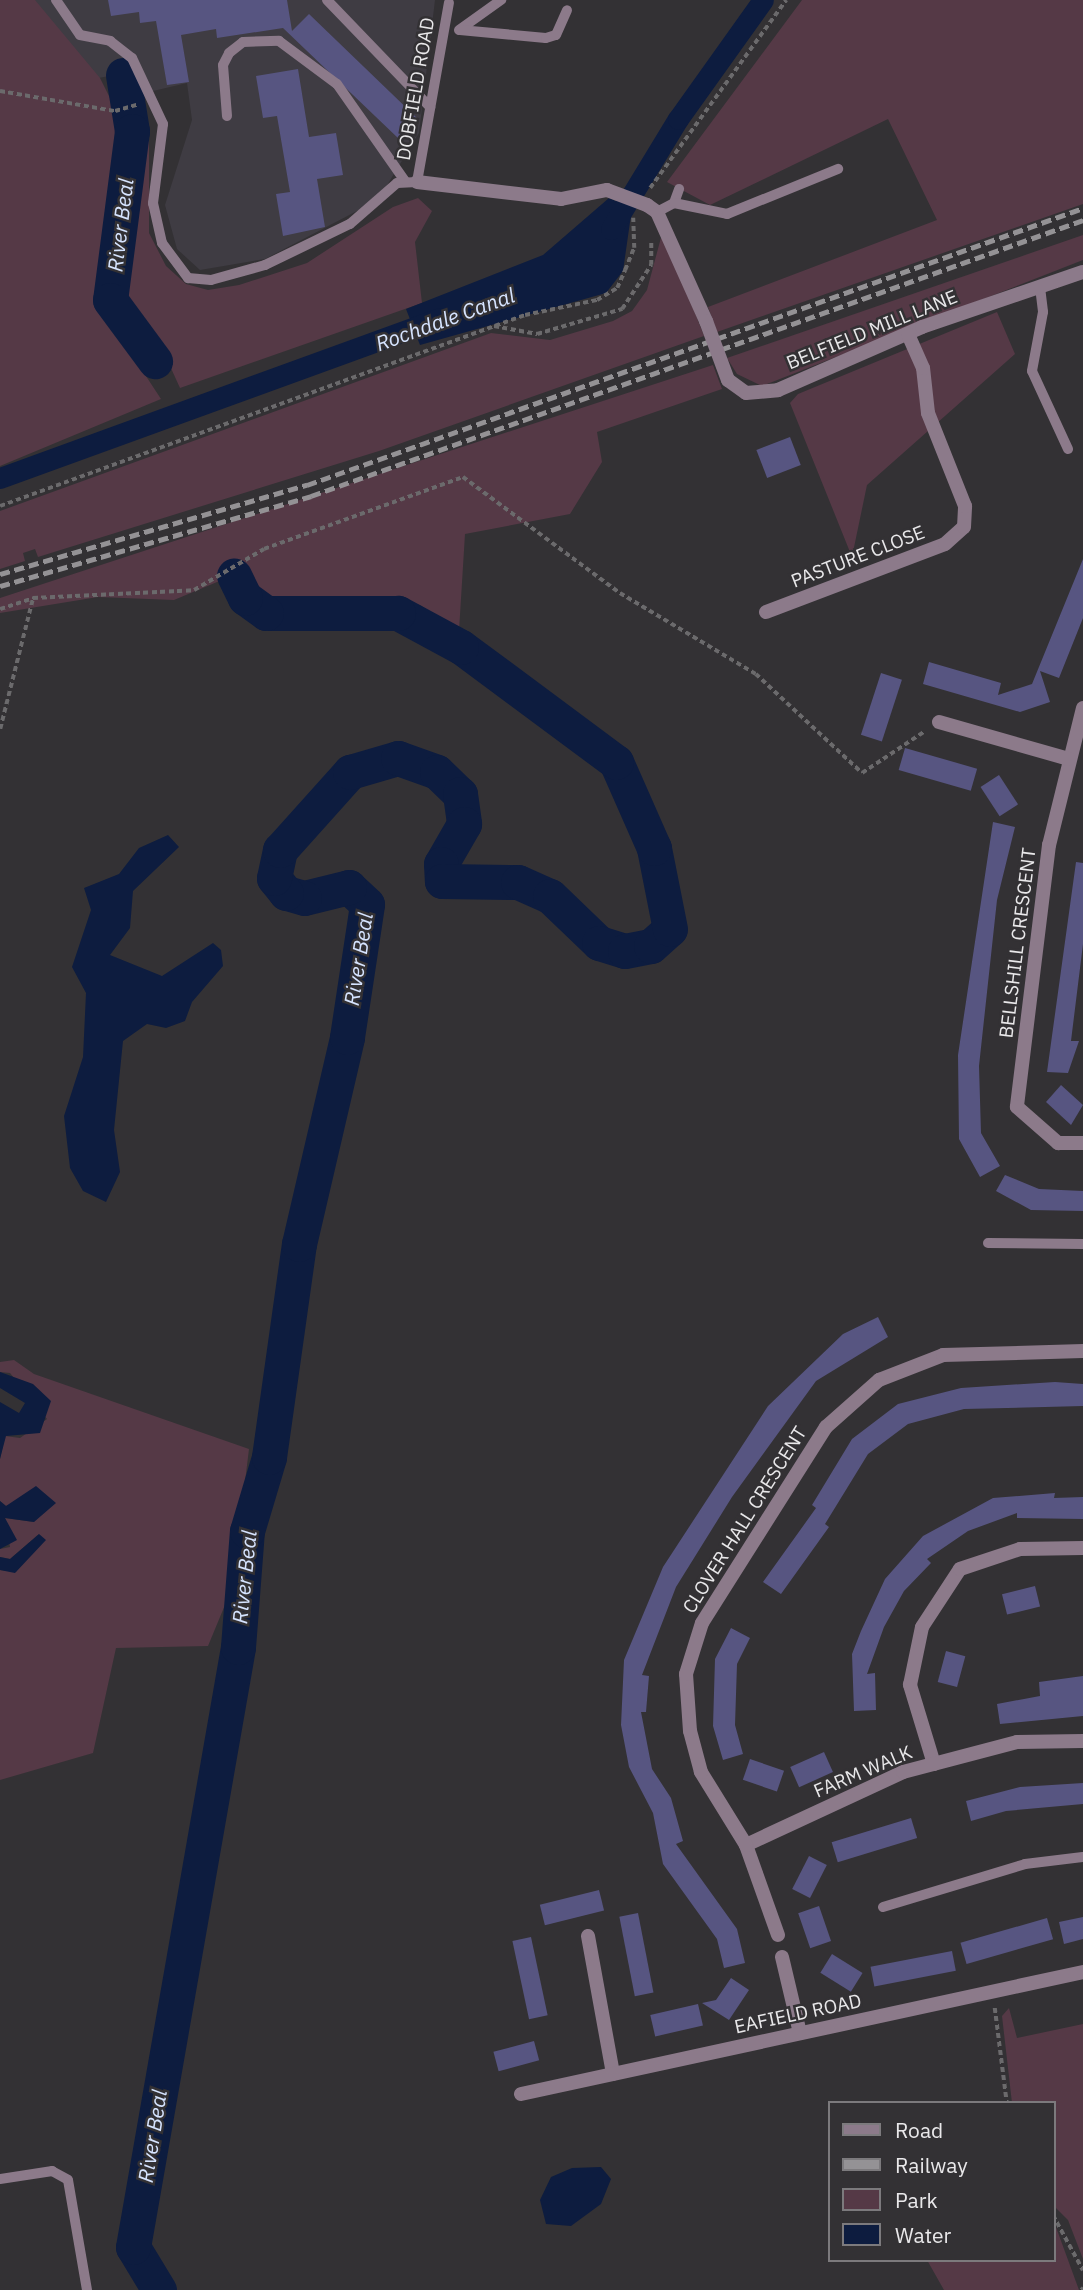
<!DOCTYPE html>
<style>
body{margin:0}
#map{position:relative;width:1083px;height:2290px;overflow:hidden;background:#333134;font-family:"IBM Plex Sans",sans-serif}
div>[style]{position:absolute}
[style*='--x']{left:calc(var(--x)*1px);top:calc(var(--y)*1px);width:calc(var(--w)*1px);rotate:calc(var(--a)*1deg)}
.built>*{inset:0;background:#3f3c43}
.green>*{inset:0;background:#553946}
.water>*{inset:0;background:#0d1c3f}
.canal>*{height:21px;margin:-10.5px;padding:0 10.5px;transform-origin:10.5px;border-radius:10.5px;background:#0d1c3f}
.river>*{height:35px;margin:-17.5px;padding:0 17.5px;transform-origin:17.5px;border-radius:17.5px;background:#0d1c3f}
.building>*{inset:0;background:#575581;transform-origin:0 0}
.path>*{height:3.5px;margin-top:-1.75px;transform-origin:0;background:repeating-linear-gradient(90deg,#6b6a6c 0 5px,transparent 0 8.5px)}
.lane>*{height:10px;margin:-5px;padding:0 5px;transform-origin:5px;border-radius:5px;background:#8c7a8a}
.street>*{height:14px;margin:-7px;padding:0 7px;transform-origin:7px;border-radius:7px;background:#8c7a8a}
.rail>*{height:5px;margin-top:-2.5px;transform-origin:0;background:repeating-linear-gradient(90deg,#949295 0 10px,transparent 0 15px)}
.street-bridge>*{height:14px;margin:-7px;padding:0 7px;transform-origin:7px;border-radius:7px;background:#8c7a8a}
span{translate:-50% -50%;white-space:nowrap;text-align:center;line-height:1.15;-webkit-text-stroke:5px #333134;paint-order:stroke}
.street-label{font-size:19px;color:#e9e8ea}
.water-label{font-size:21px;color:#d6e4ff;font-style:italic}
.legend{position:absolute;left:828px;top:2101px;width:228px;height:161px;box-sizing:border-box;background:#333134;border:2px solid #7c7a7d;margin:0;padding:9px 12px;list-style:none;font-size:21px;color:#e9e8ea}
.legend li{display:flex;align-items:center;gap:14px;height:35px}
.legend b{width:35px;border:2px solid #7c7a7d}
</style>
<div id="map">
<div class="built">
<div style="clip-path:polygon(29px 0,435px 0,419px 133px,378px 200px,265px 259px,200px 270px,177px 249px,165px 205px,192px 120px,187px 83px,136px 95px,131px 72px,55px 86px)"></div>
</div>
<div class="green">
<div style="clip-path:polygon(0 0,35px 0,100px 78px,121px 120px,100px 306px,161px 399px,0 466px)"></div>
<div style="clip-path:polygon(802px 0,1083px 0,1083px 204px,717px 332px,708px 307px,937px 220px,888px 119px,710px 205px,667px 182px)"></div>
<div style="clip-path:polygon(142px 118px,149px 124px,149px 233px,166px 266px,186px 284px,208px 290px,239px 285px,307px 263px,393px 207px,418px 198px,432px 211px,415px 242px,422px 303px,180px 388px,165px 355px,120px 295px)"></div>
<div style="clip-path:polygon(663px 230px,704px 336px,379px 451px,38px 557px,35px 549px,23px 553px,25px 561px,0 569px,0 511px,491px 333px,550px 340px,613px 321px,632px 311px,647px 290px)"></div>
<div style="clip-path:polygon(1083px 235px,1083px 260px,762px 386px,737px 374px,727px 358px)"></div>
<div style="clip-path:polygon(997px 312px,1015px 354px,867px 485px,852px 557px,790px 403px,798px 394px)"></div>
<div style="clip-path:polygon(713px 365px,722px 389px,597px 432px,602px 462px,570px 514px,465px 534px,459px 631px,420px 605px,385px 598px,270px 604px,257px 600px,241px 572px,174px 600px,98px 597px,0 613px,0 598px)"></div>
<div style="clip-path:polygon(14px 1360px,34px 1374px,249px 1449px,232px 1588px,208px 1646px,116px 1648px,93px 1753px,0 1780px,0 1570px,16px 1572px,39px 1534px,10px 1559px,0 1557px,0 1549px,10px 1547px,5px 1518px,34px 1522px,19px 1501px,6px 1506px,0 1501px,0 1459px,5px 1436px,20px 1438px,47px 1419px,10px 1373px,0 1372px,0 1362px)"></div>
<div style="clip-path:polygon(1009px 2008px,1017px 2038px,1083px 2024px,1083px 2259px,1068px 2220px,1053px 2205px,1053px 2103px,1012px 2103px,1002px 2016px)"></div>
<div style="clip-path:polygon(1053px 2219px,1079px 2290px,944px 2290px,927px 2260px,1053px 2260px)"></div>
</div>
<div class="water">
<div style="clip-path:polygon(609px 198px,632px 208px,623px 271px,606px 293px,420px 345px,406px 309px,543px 255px)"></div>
<div style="clip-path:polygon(168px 835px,179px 847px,133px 891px,130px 928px,110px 955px,162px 976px,213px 943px,221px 950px,223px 966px,192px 1002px,185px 1021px,166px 1028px,147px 1024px,123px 1041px,114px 1130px,120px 1172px,106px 1202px,83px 1191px,70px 1168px,64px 1116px,83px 1057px,86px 993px,72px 967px,91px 910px,84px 888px,119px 874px,139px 848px)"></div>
<div style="clip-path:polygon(0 1372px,33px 1384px,51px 1401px,40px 1433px,6px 1436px,0 1459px,0 1402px,19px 1413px,25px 1403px,0 1388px)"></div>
<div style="clip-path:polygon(36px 1486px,56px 1503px,34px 1522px,5px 1518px,17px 1540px,0 1549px,0 1501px,6px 1506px)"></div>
<div style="clip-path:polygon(39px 1534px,46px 1540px,15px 1573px,0 1570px,0 1557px,10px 1559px)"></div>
<div style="clip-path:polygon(572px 2168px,601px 2167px,611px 2179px,601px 2204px,571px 2226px,546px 2224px,540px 2200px,551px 2177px)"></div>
</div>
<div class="canal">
<div style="--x:611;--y:229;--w:129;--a:-58.7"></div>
<div style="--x:678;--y:119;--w:146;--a:-54.5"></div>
<div style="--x:0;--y:478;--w:467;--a:-20"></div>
</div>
<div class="river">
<div style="--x:123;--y:75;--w:57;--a:80.9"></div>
<div style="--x:132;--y:131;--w:170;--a:97.4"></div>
<div style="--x:110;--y:300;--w:76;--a:53.6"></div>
<div style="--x:159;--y:2290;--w:50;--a:-121.2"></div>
<div style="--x:133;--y:2247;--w:609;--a:-80.07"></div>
<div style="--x:238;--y:1647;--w:116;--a:-85.6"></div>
<div style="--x:247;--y:1531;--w:77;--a:-73.4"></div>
<div style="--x:269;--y:1457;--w:215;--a:-82"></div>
<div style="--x:299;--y:1244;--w:212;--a:-76.9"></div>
<div style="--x:347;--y:1037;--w:134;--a:-81.4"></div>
<div style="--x:367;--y:904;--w:25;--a:-137"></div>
<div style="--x:349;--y:887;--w:46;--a:166.3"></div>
<div style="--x:304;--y:898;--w:19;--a:-164"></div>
<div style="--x:286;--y:893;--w:19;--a:-129"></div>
<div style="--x:274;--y:878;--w:29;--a:-78"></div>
<div style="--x:280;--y:850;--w:105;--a:-48.1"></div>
<div style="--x:350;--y:772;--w:50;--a:-16.3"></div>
<div style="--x:398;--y:758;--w:41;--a:19.7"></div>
<div style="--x:437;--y:772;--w:32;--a:44"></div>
<div style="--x:460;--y:794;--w:30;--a:82"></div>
<div style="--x:464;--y:824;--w:46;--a:119.9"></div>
<div style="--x:441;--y:864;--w:17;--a:87"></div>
<div style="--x:442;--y:881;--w:76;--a:0.8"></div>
<div style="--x:518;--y:882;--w:35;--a:24"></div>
<div style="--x:550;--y:896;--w:68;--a:43.8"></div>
<div style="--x:599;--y:943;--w:27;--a:17"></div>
<div style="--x:625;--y:951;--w:26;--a:-11"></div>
<div style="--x:651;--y:946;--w:25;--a:-42"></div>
<div style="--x:670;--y:929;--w:83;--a:-101.2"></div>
<div style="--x:654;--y:848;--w:94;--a:-113.8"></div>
<div style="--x:616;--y:762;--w:193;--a:-143.4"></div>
<div style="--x:461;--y:647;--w:72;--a:-151.6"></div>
<div style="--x:398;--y:613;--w:132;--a:180"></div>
<div style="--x:266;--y:613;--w:26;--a:-144"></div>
<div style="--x:245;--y:598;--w:25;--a:-116"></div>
</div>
<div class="building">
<div style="clip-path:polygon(108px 0,287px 0,292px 31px,309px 14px,418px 119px,399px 139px,283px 28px,217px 38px,216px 29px,181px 35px,189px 82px,167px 85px,156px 21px,140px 23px,139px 12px,111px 16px)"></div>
<div style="clip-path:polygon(298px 69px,309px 137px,336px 133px,343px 175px,317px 179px,325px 227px,283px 236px,276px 194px,290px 192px,277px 116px,263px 118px,256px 76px)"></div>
<div style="left:790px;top:437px;width:30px;height:36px;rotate:69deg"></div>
<div style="clip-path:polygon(1083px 559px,1083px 618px,1059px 678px,1040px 671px,1050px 702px,1020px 712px,923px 684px,929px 662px,1001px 683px,998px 695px,1032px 684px)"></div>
<div style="left:881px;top:673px;width:22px;height:65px;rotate:18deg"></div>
<div style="left:905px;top:748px;width:75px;height:23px;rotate:16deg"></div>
<div style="left:999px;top:775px;width:35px;height:22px;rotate:57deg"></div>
<div style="clip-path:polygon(993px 822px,1015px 827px,997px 900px,979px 1066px,981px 1133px,1000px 1166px,980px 1177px,959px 1139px,958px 1055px)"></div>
<div style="clip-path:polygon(1076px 862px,1083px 863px,1083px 944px,1071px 1041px,1079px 1041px,1068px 1073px,1047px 1072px)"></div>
<div style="clip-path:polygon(1061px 1085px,1083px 1105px,1071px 1125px,1046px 1102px)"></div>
<div style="clip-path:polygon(1005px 1175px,1039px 1189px,1083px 1191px,1083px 1211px,1031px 1210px,996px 1191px)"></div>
<div style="clip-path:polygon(878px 1317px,888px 1337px,816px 1381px,732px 1497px,676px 1587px,642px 1675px,649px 1676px,646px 1712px,641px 1712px,652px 1769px,671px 1798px,683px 1841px,676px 1844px,737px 1929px,745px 1963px,724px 1968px,717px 1939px,663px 1864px,653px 1813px,629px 1767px,621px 1725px,624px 1660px,663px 1567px,768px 1406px,843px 1334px)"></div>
<div style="clip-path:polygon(1055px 1382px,1083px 1384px,1083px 1406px,964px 1409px,908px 1424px,868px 1454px,825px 1524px,829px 1527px,781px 1594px,763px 1582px,816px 1508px,812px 1505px,852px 1439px,898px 1404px,961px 1388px)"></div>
<div style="clip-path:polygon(1055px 1493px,1054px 1498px,1083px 1497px,1083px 1519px,1017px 1518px,1017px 1513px,968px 1531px,927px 1559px,931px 1563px,904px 1591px,884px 1627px,867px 1674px,875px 1673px,876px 1710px,854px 1711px,852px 1654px,861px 1631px,885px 1579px,923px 1536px,993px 1498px)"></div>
<div style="left:1035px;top:1586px;width:21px;height:34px;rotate:76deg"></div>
<div style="clip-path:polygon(731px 1628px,750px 1638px,737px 1664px,735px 1725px,743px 1754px,723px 1760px,713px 1726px,715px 1659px)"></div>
<div style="left:946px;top:1651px;width:20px;height:32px;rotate:15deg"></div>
<div style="clip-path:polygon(1083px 1676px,1083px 1716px,1000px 1724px,997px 1704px,1040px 1696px,1039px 1682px)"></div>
<div style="left:824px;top:1752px;width:22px;height:37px;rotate:66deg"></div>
<div style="left:750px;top:1759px;width:36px;height:22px;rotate:19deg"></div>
<div style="clip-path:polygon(1083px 1783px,1083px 1804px,1006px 1811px,971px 1821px,966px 1801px,1020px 1787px)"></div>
<div style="left:911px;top:1818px;width:21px;height:83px;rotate:73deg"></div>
<div style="left:809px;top:1856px;width:20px;height:37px;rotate:27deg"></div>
<div style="left:599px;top:1890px;width:21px;height:61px;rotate:76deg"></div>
<div style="left:819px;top:1906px;width:37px;height:22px;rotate:71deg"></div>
<div style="left:638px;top:1913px;width:81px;height:19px;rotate:79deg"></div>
<div style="clip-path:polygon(1083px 1917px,1083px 1939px,1064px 1944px,1059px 1922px)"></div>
<div style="left:1047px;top:1918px;width:22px;height:90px;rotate:74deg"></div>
<div style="left:531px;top:1937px;width:80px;height:19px;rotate:78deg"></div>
<div style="left:952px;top:1951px;width:20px;height:83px;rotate:79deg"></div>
<div style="left:832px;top:1954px;width:36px;height:22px;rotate:32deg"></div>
<div style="clip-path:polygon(731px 1978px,749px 1990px,729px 2020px,702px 2003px,716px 2000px)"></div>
<div style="left:698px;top:2004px;width:22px;height:49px;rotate:77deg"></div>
<div style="left:534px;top:2041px;width:20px;height:42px;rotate:75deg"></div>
</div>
<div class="path">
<div style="--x:0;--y:91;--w:117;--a:9.9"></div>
<div style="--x:115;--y:111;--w:25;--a:-16"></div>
<div style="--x:650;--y:188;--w:232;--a:-54.1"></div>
<div style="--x:494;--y:326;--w:44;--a:10.5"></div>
<div style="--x:537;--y:334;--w:89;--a:-16.4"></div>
<div style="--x:622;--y:309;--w:53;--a:-56.6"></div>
<div style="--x:651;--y:265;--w:25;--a:-90"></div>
<div style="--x:0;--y:506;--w:559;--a:-19.99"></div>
<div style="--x:525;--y:315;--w:74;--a:-11.8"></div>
<div style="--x:597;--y:300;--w:23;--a:-31"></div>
<div style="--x:617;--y:288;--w:20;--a:-66"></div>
<div style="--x:625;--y:270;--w:24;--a:-68"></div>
<div style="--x:634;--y:248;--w:30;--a:-92"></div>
<div style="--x:0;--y:609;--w:35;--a:-18"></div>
<div style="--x:0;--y:729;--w:135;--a:-75.9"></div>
<div style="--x:33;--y:598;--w:161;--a:-2.8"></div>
<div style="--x:194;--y:590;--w:81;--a:-30.4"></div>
<div style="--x:264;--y:549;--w:212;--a:-19.9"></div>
<div style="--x:463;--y:477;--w:195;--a:36.5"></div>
<div style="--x:620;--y:593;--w:158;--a:30.8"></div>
<div style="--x:756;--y:674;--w:145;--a:43"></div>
<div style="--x:862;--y:773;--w:76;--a:-33.7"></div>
<div style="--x:995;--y:2008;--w:96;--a:82.8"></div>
<div style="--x:1053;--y:2215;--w:63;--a:61.4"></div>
<div style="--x:1081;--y:2290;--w:3;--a:-45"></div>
</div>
<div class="lane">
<div style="--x:56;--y:0;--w:42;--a:55.6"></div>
<div style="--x:80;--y:35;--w:31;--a:11"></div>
<div style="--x:110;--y:41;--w:28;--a:38"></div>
<div style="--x:132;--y:58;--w:73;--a:64.8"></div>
<div style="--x:163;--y:124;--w:80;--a:97.2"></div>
<div style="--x:153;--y:203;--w:41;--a:77.3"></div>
<div style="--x:162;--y:243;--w:44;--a:53.4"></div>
<div style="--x:188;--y:278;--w:23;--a:5"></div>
<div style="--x:211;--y:280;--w:56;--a:-15.5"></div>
<div style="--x:265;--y:265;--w:94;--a:-25.8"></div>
<div style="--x:350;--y:224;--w:62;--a:-41.1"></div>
<div style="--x:397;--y:183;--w:20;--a:-3"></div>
<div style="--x:417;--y:182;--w:182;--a:-79.9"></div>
<div style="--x:327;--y:0;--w:149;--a:46.1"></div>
<div style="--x:459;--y:30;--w:52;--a:-35.5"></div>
<div style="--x:460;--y:30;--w:86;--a:5.3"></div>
<div style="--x:546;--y:38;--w:10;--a:-17"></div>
<div style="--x:556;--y:35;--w:27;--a:-66"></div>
<div style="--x:227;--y:116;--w:51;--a:-94.5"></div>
<div style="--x:223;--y:65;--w:13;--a:-63"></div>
<div style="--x:229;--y:53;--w:18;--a:-38"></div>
<div style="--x:243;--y:42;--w:36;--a:-2"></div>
<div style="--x:279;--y:41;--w:72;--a:36.6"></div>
<div style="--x:337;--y:84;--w:118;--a:55"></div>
<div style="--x:674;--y:203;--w:15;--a:-70"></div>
<div style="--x:657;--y:212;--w:19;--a:-28"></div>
<div style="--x:674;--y:203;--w:54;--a:11.7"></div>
<div style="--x:727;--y:214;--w:120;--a:-22.1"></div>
<div style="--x:1040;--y:287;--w:25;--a:83"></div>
<div style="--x:1043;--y:312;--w:60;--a:100.6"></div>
<div style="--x:1032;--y:371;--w:86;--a:65.2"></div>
<div style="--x:988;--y:1243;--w:95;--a:0.6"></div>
<div style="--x:883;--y:1907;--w:148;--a:-16.8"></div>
<div style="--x:1025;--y:1864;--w:58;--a:-6.9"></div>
<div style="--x:0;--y:2179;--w:53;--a:-8.7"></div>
<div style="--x:52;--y:2171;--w:18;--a:29"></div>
<div style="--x:68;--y:2180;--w:112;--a:80.2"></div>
</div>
<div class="street">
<div style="--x:417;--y:182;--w:145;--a:6.7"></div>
<div style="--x:561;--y:199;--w:47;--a:-11.1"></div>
<div style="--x:647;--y:205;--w:12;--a:35"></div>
<div style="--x:657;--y:212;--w:120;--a:65.8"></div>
<div style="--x:728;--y:380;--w:22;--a:36"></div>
<div style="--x:746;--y:393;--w:32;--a:-5"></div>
<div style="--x:778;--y:390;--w:157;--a:-23.6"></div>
<div style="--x:922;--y:327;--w:170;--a:-18.9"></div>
<div style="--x:766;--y:612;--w:191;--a:-20.8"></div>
<div style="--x:945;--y:544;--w:25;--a:-42"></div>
<div style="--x:964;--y:527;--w:21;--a:-87"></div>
<div style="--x:965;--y:506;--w:100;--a:-111.7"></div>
<div style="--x:928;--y:413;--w:45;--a:-96.3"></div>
<div style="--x:923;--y:368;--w:37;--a:-114"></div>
<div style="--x:1083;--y:708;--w:141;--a:103.9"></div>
<div style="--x:1049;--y:845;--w:264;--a:97"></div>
<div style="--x:1017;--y:1107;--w:55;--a:41.3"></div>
<div style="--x:1058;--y:1143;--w:25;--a:0"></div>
<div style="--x:939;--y:722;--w:135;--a:15.9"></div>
<div style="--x:934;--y:1764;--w:83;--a:-106.9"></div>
<div style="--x:910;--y:1685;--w:59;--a:-78.3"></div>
<div style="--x:922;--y:1627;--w:69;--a:-56.8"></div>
<div style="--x:960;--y:1569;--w:63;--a:-18.4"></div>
<div style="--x:1020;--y:1549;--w:63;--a:-0.9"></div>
<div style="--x:746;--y:1845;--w:173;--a:-24.9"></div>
<div style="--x:903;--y:1772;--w:118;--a:-14.7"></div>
<div style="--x:1017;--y:1742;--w:66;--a:-0.9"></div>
<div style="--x:778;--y:1935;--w:96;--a:-109.6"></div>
<div style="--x:746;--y:1845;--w:86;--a:-121.7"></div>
<div style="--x:701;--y:1772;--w:42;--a:-105"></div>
<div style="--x:690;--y:1731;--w:57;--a:-94"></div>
<div style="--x:686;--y:1674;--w:53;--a:-72.6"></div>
<div style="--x:702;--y:1623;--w:232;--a:-57.7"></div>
<div style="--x:826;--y:1427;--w:71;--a:-41.6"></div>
<div style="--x:879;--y:1380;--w:69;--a:-21.3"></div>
<div style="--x:943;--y:1355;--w:140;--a:-1.6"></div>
<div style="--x:588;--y:1936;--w:140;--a:79.7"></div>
<div style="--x:782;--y:1957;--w:78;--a:76.7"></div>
<div style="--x:521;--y:2094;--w:575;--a:-12.25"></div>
</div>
<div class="rail">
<div style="--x:0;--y:574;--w:320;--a:-16.2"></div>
<div style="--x:307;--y:485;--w:824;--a:-19.64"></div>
<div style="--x:0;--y:586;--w:324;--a:-16.1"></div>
<div style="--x:311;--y:496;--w:820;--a:-19.67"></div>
</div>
<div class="street-bridge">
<div style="--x:607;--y:190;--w:43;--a:20.6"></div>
<div style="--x:706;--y:321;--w:63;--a:69.6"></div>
</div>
<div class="street-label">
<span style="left:416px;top:89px;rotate:-80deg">DOBFIELD ROAD</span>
<span style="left:872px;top:330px;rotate:-22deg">BELFIELD MILL LANE</span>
<span style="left:858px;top:557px;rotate:-21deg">PASTURE CLOSE</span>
<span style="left:1018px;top:943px;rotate:-83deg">BELLSHILL CRESCENT</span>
<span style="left:745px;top:1520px;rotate:-58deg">CLOVER HALL CRESCENT</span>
<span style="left:863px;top:1772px;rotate:-23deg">FARM WALK</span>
<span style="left:798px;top:2014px;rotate:-12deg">EAFIELD ROAD</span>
</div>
<div class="water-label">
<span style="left:120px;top:225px;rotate:-83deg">River Beal</span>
<span style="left:445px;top:319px;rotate:-20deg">Rochdale Canal</span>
<span style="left:358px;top:959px;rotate:-81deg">River Beal</span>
<span style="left:244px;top:1577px;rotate:-84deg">River Beal</span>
<span style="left:152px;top:2136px;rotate:-81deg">River Beal</span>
</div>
<ul class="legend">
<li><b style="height:9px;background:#8c7a8a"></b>Road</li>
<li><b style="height:9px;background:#949295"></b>Railway</li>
<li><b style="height:19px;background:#553946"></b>Park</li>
<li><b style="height:19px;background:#0d1c3f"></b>Water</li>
</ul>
</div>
